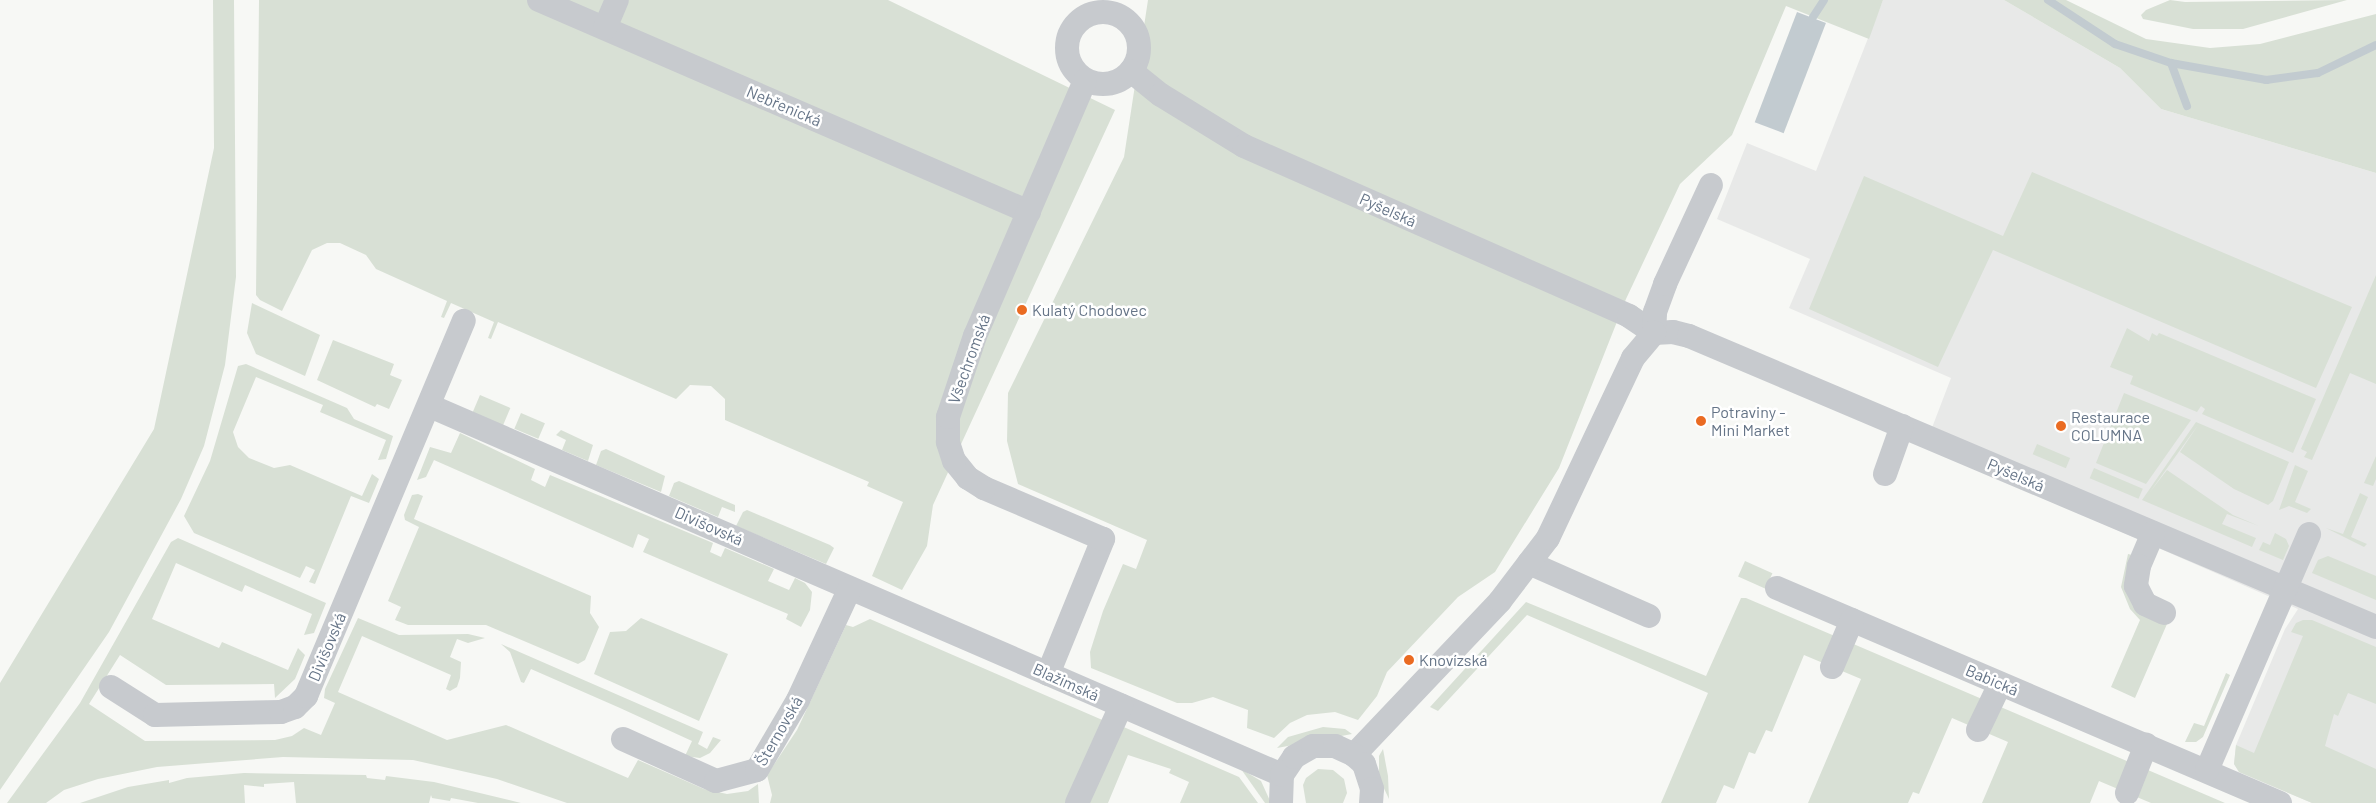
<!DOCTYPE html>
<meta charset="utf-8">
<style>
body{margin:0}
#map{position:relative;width:2376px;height:803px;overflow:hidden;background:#f7f8f5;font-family:Barlow,sans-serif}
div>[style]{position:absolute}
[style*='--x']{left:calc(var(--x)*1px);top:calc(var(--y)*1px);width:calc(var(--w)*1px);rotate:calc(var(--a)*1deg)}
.built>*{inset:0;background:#e8e9e8}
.green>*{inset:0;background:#d8e0d5;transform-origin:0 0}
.water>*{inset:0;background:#c2cbd0;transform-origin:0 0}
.stream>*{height:8px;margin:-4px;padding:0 4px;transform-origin:4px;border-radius:4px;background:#c2cbd0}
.minor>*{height:24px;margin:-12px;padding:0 12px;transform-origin:12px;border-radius:12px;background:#c7cace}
.minor>.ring{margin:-12px;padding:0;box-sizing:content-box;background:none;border:24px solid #c7cace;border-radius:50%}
.dots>*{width:14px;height:14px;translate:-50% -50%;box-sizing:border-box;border:2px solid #fff;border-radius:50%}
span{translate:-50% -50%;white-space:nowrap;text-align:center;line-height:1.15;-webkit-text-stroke:5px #fff;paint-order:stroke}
.street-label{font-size:16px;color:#657487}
.poi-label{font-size:16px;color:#657487}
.left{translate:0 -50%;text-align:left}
</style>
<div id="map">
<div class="built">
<div style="clip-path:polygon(1883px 0,2004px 0,2120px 68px,2161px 109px,2376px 173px,2376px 803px,2312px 803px,2239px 772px,2234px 764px,2236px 745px,2285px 629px,2298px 609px,1925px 446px,1951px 378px,1789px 308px,1810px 259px,1717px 219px,1747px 143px,1816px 171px)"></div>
</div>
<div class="green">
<div style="clip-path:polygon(213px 0,234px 0,236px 277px,225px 365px,204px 446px,181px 499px,109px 632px,0 790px,0 683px,154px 429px,214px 148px)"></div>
<div style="clip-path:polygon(259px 0,888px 0,1115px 110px,933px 505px,927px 546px,902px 590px,872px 576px,903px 502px,867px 486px,869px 482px,725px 420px,725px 399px,711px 386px,690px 385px,676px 399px,498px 322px,491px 339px,488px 338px,494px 322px,451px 303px,444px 318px,441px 317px,447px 301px,376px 269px,366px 255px,340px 243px,327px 243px,312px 250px,282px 311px,260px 300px,256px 295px)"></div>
<div style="clip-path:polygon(1148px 0,1883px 0,1869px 39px,1786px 6px,1732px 135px,1680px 184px,1626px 299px,1559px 468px,1495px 572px,1458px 597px,1387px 672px,1377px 696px,1358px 720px,1335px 712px,1307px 715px,1290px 723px,1274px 738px,1247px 728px,1248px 710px,1213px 697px,1192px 703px,1177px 703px,1091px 668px,1090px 652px,1103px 611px,1123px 564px,1136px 569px,1147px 540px,1018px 484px,1007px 441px,1008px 393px,1124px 157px)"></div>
<div style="clip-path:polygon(2004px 0,2066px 0,2146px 39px,2210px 48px,2260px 44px,2376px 14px,2376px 173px,2161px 109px,2120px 68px)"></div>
<div style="clip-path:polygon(2170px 0,2185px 2px,2347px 0,2243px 29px,2193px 29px,2143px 19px,2141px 15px,2146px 10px)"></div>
<div style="clip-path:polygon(2032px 172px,2352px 307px,2316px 388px,1993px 250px,1938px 367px,1809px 309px,1864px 176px,2003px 236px)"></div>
<div style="clip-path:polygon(2376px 275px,2376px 384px,2350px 373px,2312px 460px,2304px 457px,2307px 452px,2301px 449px)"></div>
<div style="clip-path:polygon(252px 303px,320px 335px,305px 376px,256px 354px,247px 333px)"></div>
<div style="clip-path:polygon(2127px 328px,2149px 341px,2152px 333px,2157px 336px,2159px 333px,2316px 399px,2293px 453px,2202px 414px,2205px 409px,2201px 406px,2197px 412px,2130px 384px,2133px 376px,2110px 367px)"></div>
<div style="clip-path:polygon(333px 340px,394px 364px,390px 375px,402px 380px,389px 409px,377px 404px,375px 407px,317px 380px)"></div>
<div style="clip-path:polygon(246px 364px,347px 408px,354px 419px,393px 436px,386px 459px,378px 460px,386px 440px,320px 412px,323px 405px,256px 377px,233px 432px,238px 447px,249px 458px,274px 468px,290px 465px,362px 496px,372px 474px,379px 479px,369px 503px,351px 496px,315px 584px,309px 582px,315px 570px,306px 566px,300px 578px,194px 533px,184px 516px,210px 461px,238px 366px)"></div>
<div style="clip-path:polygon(2124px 393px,2191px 420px,2146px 484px,2096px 463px)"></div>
<div style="left:480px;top:395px;width:33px;height:19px;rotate:23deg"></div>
<div style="left:521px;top:413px;width:26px;height:17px;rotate:23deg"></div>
<div style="clip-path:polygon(2196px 422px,2289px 462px,2273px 501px,2268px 505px,2234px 489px,2180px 452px,2198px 425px,2150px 492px,2167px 470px,2233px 515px,2259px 526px,2227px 514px,2222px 524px,2256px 538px,2252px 547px,2142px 500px)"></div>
<div style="clip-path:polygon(561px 430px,593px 445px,588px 461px,562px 450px,566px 440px,556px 435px)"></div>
<div style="clip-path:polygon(460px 433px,535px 469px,531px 480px,545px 487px,550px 475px,713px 543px,710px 552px,721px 557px,725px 548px,774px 569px,768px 581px,789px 590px,795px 578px,805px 583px,812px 592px,810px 610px,801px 627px,786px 619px,788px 614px,643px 552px,649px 539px,638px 534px,633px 548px,434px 460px,426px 477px,417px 480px,430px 447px,451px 453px)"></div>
<div style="left:2037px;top:444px;width:36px;height:11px;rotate:23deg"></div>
<div style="clip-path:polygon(606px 449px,665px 476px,661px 492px,596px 465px,601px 451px)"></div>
<div style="clip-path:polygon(2376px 456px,2376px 479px,2373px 486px,2364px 483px)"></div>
<div style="clip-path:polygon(2295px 465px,2308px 471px,2295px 502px,2311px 509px,2307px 513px,2289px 506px,2279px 510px)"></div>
<div style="left:2094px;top:468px;width:53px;height:11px;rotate:23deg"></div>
<div style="clip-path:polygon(679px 481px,735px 505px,735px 512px,722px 507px,718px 517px,669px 496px,674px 483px)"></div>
<div style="clip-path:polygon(2360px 493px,2368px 497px,2351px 537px,2367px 544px,2364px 547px,2326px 528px,2343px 534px)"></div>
<div style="clip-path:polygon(418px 494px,423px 496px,414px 519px,591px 596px,590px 613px,599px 627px,585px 660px,578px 664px,486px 625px,408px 625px,395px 620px,401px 607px,388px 601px,419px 527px,405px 520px,404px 515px,412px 495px)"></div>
<div style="clip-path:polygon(747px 510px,830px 545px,834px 548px,826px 564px,736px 526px,743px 512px)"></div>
<div style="clip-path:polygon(2275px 533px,2286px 539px,2289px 546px,2283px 560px,2259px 550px,2263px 542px,2270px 545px)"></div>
<div style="clip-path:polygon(178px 538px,326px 603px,314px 633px,304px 635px,312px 614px,245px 585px,242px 592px,176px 563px,152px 619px,219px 648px,222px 642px,288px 670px,298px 648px,305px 655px,295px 679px,275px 698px,274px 684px,166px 685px,120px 655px,89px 704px,145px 741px,275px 740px,292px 736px,304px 728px,321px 735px,335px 703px,324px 698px,325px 689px,358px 618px,399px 635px,468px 634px,485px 638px,468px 643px,457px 639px,450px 657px,461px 662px,460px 678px,457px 687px,450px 691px,446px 689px,451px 675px,362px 636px,338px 692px,447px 740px,506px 725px,628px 778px,638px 760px,704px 789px,727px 794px,748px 791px,758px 784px,759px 803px,567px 803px,497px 779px,413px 760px,283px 757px,157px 767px,98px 779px,64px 790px,46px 803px,7px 803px,80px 703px,171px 542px)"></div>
<div style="clip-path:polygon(2128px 554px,2132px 555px,2146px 616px,2167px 624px,2135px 698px,2111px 687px,2140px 620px,2130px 609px,2121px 587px)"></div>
<div style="clip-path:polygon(2328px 556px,2376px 576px,2376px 600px,2312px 573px,2318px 560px)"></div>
<div style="left:1745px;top:561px;width:30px;height:17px;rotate:24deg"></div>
<div style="clip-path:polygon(1741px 598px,1746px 598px,2225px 803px,2151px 803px,2099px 781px,2090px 803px,1982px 803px,2008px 742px,1952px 718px,1919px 794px,1913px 792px,1908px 803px,1808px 803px,1861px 679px,1804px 655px,1772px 732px,1766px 730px,1755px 754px,1749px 752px,1734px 789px,1724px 785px,1716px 803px,1661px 803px,1708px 693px,1527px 615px,1438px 711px,1430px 707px,1526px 602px,1706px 676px)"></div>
<div style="clip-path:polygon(641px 618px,728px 654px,699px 721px,594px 674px,610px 632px,626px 631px)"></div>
<div style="clip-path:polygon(870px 619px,1107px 722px,1072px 803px,770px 803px,772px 795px,767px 775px,797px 730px,846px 625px,853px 627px)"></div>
<div style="clip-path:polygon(2303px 620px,2312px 620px,2376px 647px,2376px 704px,2348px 693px,2338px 716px,2334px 714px,2325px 746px,2376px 769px,2376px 803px,2312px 803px,2239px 772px,2234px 764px,2236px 745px,2254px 753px,2303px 636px,2291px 632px,2296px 623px)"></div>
<div style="clip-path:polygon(501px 644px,703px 732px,698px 744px,707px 749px,713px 737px,721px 740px,710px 753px,700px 758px,685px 756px,692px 741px,620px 708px,531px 669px,524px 683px,521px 682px,510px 652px)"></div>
<div style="clip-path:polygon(2226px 673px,2230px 675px,2203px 737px,2196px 742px,2185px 742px,2194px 723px,2204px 726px)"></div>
<div style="clip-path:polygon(1119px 725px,1239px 777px,1258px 803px,1180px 803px,1189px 782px,1169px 773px,1171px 769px,1128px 755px,1108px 803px,1082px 803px)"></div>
<div style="clip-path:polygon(1323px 727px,1345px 729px,1352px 734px,1277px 748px,1288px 737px)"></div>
<div style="clip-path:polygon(1383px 749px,1388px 776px,1389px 799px,1379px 778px,1379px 756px)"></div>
<div style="clip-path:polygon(1241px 769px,1261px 781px,1271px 803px,1265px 803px)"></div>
<div style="clip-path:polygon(1318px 769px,1333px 770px,1344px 779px,1347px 793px,1343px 803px,1306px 803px,1303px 785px,1306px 778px)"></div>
<div style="clip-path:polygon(244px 773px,366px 775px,367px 778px,385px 780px,386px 776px,434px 782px,521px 803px,478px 803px,451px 798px,450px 801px,432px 798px,431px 795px,429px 803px,296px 803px,294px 782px,264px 784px,264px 787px,244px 785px,245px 803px,80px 803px,128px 787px,169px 780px,169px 783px,187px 778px)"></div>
</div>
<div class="water">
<div style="left:1797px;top:12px;width:31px;height:118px;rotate:21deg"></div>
</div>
<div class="stream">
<div style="--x:2048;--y:0;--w:80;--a:33.3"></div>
<div style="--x:2115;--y:44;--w:59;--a:18.7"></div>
<div style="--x:2171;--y:63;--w:97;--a:10.1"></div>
<div style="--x:2266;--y:80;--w:52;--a:-7.7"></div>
<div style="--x:2318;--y:73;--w:64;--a:-25.8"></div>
<div style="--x:1813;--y:17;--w:20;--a:-57"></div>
<div style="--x:2171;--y:63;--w:46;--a:69.6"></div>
</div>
<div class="minor">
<div style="--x:539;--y:0;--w:534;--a:23.4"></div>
<div class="ring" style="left:1067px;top:12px;width:48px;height:48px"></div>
<div style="--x:605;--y:28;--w:30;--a:-67"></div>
<div style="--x:1131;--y:71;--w:38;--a:39"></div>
<div style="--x:1161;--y:95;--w:97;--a:31.6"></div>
<div style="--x:1244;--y:146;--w:421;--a:23.8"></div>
<div style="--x:1629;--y:316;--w:30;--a:34"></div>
<div style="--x:1654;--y:333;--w:19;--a:-3"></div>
<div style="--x:1673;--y:332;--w:16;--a:14"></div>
<div style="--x:1689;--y:336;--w:746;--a:22.96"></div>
<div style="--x:1654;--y:333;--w:21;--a:-87"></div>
<div style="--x:1655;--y:312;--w:30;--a:-70"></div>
<div style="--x:1665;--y:284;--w:109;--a:-65.1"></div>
<div style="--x:430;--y:406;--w:928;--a:23.42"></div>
<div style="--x:1885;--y:474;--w:51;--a:-70.5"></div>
<div style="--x:2153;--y:533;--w:36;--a:113"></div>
<div style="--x:2139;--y:566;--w:20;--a:99"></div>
<div style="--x:2136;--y:586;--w:20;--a:63"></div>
<div style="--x:2145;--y:604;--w:21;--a:25"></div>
<div style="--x:1529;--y:563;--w:131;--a:23.8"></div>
<div style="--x:1777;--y:588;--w:547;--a:23.14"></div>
<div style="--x:1832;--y:667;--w:51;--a:-66.9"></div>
<div style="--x:1048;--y:674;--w:146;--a:-67.8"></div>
<div style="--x:1103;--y:539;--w:129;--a:-156.8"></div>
<div style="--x:984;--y:488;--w:19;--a:-148"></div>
<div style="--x:968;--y:478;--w:22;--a:-129"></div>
<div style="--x:954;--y:461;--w:20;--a:-108"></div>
<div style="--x:948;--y:442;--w:25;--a:-90"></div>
<div style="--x:948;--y:417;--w:85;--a:-71.6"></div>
<div style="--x:975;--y:336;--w:278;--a:-66.7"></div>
<div style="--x:111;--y:687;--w:52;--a:32.5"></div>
<div style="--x:155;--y:715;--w:126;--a:-1.4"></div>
<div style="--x:281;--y:712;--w:15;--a:-20"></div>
<div style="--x:295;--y:707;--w:16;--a:-45"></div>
<div style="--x:306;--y:696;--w:407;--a:-67.2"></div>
<div style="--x:1978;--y:730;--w:51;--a:-64.4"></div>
<div style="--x:623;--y:739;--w:102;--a:24.3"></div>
<div style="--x:716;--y:781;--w:42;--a:-15"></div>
<div style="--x:757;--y:770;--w:81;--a:-59.6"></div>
<div style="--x:798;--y:700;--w:123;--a:-65.1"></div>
<div style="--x:1354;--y:755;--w:212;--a:-46.5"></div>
<div style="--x:1500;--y:601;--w:79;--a:-52.7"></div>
<div style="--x:1548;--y:538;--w:199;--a:-64.7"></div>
<div style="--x:1633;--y:358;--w:33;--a:-50"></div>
<div style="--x:2207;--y:770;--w:257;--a:-66.6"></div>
<div style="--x:2127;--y:793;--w:52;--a:-68.4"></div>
<div style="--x:1077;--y:803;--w:107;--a:-65.6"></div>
<div style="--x:1281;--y:803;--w:28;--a:-88"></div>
<div style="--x:1282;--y:775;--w:22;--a:-56"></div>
<div style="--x:1294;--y:757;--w:22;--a:-30"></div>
<div style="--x:1313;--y:746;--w:22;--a:0"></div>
<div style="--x:1335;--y:746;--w:21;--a:25"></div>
<div style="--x:1354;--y:755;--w:13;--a:42"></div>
<div style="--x:1364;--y:764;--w:26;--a:72"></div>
<div style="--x:1372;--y:789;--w:14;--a:94"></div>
</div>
<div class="dots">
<div style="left:1022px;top:310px;background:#ea6b22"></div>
<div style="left:1701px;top:421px;background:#ea6b22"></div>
<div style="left:2061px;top:426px;background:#ea6b22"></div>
<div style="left:1409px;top:660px;background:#ea6b22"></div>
</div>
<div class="street-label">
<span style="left:784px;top:106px;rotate:23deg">Nebřenická</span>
<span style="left:1388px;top:210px;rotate:24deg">Pyšelská</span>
<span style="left:969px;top:359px;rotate:-70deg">Všechromská</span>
<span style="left:2016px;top:475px;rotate:23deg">Pyšelská</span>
<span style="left:709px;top:526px;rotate:24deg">Divišovská</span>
<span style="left:327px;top:647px;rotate:-67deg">Divišovská</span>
<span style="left:1992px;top:680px;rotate:23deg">Babická</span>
<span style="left:1066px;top:682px;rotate:24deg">Blažimská</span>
<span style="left:779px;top:731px;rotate:-60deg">Šternovská</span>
</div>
<div class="poi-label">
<span class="left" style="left:1032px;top:310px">Kulatý Chodovec</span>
<span class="left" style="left:1711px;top:421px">Potraviny -<br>Mini Market</span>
<span class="left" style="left:2071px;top:426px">Restaurace<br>COLUMNA</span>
<span class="left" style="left:1419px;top:660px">Knovízská</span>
</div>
</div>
